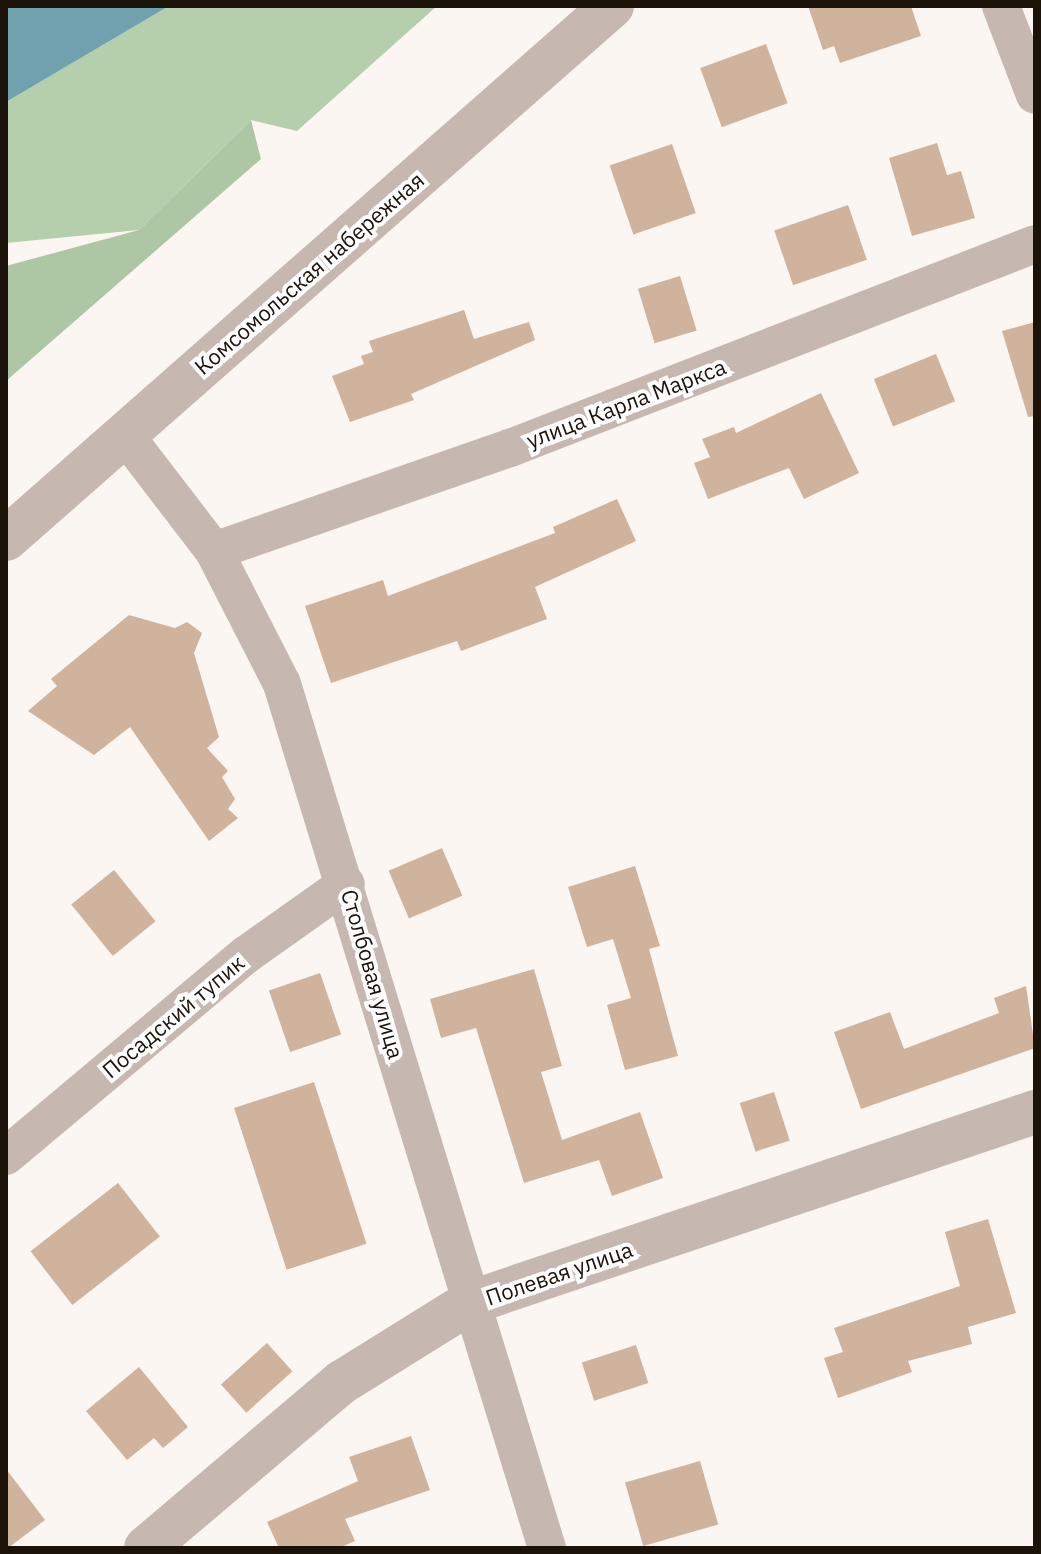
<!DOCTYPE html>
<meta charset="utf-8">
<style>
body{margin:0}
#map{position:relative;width:1041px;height:1554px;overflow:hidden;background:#fbf6f1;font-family:"IBM Plex Sans",sans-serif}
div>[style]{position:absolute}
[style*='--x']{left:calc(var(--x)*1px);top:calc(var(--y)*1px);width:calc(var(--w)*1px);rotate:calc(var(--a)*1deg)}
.green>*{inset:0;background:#b5ceac}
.forest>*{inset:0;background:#adc7a4}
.water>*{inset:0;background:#6fa1ae}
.building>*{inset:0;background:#d0b39d;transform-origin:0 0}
.minor>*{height:38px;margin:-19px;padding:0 19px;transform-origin:19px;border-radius:19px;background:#c7b7b1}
.tertiary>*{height:44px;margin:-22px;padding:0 22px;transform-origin:22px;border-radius:22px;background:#c7b7b1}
span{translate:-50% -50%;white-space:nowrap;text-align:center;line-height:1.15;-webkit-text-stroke:8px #fff;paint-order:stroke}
.street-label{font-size:22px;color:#1b1209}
.frame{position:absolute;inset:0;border:8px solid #1b1209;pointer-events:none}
</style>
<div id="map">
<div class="green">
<div style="clip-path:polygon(169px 6px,437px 6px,297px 131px,251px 120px,139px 230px,6px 243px,6px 102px)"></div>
</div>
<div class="forest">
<div style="clip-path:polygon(251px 120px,261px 159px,6px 381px,6px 266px,139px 230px)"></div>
</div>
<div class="water">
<div style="clip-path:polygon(6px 6px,169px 6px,6px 102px)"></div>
</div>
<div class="building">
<div style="clip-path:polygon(808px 6px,911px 6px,921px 36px,840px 63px,834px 46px,823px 50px)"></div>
<div style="left:766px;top:44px;width:63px;height:70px;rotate:70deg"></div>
<div style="clip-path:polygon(937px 143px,947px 175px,961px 171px,975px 218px,912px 236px,889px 158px)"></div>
<div style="left:672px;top:144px;width:73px;height:66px;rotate:71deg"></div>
<div style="left:848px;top:205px;width:58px;height:78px;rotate:71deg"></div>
<div style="left:680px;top:276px;width:57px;height:44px;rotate:73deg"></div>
<div style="clip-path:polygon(464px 310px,474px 339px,529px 322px,535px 340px,411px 394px,414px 400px,350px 422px,332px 376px,364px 364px,361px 356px,373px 352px,369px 341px)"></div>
<div style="clip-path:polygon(1035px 322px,1035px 416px,1028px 417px,1002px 331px)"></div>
<div style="left:936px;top:354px;width:51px;height:67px;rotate:68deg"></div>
<div style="clip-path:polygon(821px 393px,859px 473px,804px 499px,789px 468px,708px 499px,694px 463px,710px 457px,702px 439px,734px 427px,736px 433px)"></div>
<div style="clip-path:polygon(617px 499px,636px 541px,535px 587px,547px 619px,461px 651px,457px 641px,331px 683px,305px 606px,383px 580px,388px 596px,555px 533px,553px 527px)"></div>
<div style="clip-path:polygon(129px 615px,175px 628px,187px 622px,202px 633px,194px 653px,219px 737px,207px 748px,228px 771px,222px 777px,235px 799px,228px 809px,238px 818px,209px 841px,130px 727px,94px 755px,28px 711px,57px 686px,51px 679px)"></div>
<div style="left:442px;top:848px;width:52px;height:58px;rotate:67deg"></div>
<div style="clip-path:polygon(635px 866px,660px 946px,649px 949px,678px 1056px,625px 1070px,607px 1005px,631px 998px,613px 939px,587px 947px,568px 887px)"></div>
<div style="left:114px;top:870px;width:66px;height:55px;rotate:51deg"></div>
<div style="clip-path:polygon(534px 969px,562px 1066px,541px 1072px,562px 1140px,640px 1112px,663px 1178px,612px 1196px,599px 1160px,524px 1183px,476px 1028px,441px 1038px,430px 999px)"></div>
<div style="left:320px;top:973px;width:65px;height:54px;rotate:71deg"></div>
<div style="clip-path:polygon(1026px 986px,1035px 1048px,861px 1109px,834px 1032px,890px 1012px,904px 1049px,999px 1013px,994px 998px)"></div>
<div style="left:314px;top:1082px;width:170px;height:84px;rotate:72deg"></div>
<div style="left:774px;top:1092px;width:51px;height:36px;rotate:72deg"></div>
<div style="left:118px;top:1183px;width:68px;height:111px;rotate:52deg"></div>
<div style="clip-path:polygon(988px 1219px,1016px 1313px,968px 1327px,972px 1344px,908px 1361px,912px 1372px,838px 1398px,824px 1358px,843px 1352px,834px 1328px,960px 1286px,945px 1232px)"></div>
<div style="left:267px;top:1343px;width:38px;height:62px;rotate:48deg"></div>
<div style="left:636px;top:1345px;width:40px;height:57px;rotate:72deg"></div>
<div style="clip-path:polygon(139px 1367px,188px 1427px,163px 1448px,154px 1438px,127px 1460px,86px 1411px)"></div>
<div style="clip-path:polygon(411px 1436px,430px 1490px,345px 1519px,355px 1541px,339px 1548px,279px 1548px,267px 1522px,358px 1481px,349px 1457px)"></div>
<div style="left:700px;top:1461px;width:66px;height:78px;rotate:74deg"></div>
<div style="clip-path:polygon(6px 1469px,45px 1520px,8px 1548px,6px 1548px)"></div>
</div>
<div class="minor">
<div style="--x:1001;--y:6;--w:95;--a:69.1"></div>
<div style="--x:125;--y:435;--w:146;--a:52.5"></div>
<div style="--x:214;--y:551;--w:149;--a:62.9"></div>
<div style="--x:282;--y:684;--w:904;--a:72.95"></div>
<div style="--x:214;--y:551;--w:313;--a:-19.2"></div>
<div style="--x:510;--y:448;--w:563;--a:-21.23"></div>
<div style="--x:6;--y:1156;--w:314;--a:-40"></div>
<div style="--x:247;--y:954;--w:121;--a:-35.3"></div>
</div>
<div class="tertiary">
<div style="--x:6;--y:539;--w:807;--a:-41.33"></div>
<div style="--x:146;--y:1548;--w:257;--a:-40.3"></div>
<div style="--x:342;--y:1382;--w:150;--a:-31.9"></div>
<div style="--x:469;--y:1303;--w:597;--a:-18.65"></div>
</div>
<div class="street-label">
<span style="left:309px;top:273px;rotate:-41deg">Комсомольская набережная</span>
<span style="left:626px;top:403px;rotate:-21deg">улица Карла Маркса</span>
<span style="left:373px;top:974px;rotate:74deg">Столбовая улица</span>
<span style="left:173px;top:1016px;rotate:-40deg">Посадский тупик</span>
<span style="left:559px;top:1273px;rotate:-19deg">Полевая улица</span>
</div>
<div class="frame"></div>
</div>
